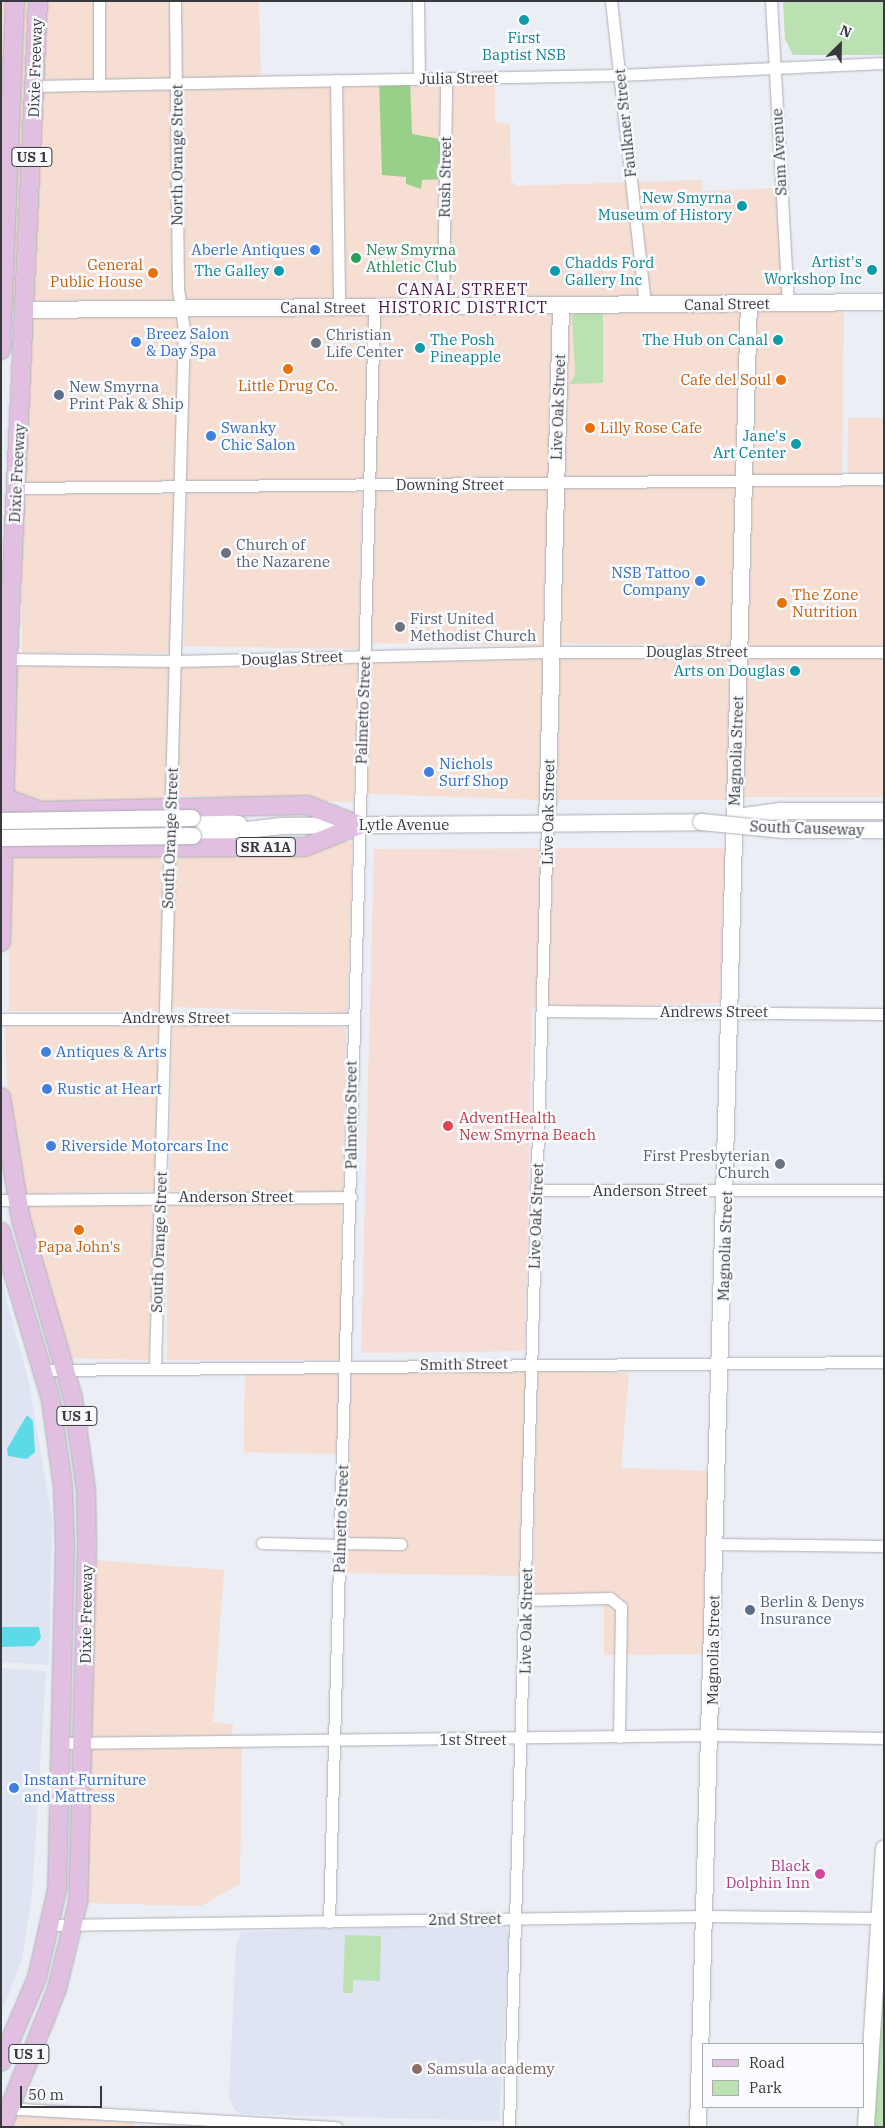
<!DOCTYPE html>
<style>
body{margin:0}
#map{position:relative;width:885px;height:2128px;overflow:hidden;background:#ebeef4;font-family:"IBM Plex Serif",serif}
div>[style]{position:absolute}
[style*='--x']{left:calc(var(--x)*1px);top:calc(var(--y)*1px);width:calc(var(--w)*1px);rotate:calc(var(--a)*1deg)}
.commercial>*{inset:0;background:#f6ded3;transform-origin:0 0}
.built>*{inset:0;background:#dee4f2}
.medical>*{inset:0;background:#f7ddd8}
.green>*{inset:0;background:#bbe0b1}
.forest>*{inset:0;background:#98cf89}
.water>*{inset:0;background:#5ddae8}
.roads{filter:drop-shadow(0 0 1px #acafb5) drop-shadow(0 0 1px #acafb5)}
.street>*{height:11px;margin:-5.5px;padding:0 5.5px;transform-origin:5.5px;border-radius:5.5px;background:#fff}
.secondary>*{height:16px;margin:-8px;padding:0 8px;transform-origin:8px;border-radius:8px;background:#fff}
.primary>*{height:18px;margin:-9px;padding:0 9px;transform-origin:9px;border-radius:9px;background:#e0bfe1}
.bridges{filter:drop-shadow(0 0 1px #acafb5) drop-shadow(0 0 1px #acafb5)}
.secondary-bridge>*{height:16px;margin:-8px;padding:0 8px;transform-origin:8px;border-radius:8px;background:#fff}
.dots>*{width:14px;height:14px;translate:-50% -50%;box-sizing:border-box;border:2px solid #f9fbff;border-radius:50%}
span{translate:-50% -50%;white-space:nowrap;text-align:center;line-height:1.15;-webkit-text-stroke:5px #f9fbff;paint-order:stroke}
.shield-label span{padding:1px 4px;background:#f9fbff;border:1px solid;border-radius:4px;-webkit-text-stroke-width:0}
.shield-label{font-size:14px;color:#38393c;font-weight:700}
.culture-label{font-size:15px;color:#0d838f}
.right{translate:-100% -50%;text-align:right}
.left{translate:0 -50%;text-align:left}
.street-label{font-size:15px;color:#38393c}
.leisure-label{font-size:15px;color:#27864d}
.shop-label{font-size:15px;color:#366cbe}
.food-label{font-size:15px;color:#c56008}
.worship-label{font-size:15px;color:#5b616d}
.service-label{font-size:15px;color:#4e5e75}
.health-label{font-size:15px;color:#be3a42}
.hotel-label{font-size:15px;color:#b23c85}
.education-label{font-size:15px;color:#785e54}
.neighbourhood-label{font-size:16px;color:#4c1540;letter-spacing:1px}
.frame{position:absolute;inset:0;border:2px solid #38393c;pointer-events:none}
.legend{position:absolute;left:702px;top:2043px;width:162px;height:65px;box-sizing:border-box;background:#f9fbff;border:1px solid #acadb1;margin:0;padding:6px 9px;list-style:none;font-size:15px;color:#38393c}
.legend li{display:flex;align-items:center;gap:10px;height:25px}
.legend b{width:25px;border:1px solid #acadb1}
.north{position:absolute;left:815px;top:20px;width:50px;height:50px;-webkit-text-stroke:4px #f9fbff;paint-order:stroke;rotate:23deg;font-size:14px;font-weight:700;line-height:20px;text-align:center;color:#38393c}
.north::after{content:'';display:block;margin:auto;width:18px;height:22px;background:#38393c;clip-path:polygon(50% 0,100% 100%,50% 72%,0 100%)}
.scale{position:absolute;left:20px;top:2086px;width:82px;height:22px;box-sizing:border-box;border:2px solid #38393c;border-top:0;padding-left:6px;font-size:15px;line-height:18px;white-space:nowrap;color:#38393c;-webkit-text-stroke:4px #f9fbff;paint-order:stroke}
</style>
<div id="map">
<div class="commercial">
<div style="clip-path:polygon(1px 1px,259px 1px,261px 81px,495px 77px,495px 122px,510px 124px,511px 180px,516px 186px,701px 180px,702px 191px,781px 188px,788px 302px,844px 302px,842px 479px,17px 488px,25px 310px,1px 311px)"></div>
<div style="left:884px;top:418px;width:55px;height:36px;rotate:90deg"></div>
<div style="left:737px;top:486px;width:160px;height:176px;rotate:91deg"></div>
<div style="left:748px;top:486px;width:136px;height:160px"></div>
<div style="left:550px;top:490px;width:156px;height:176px;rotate:91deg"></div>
<div style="left:362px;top:492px;width:157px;height:175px;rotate:91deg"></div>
<div style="left:22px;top:494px;width:153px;height:159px"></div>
<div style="left:546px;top:658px;width:142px;height:176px;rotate:92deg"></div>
<div style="left:558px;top:658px;width:175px;height:142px"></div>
<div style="left:744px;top:658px;width:140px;height:139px"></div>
<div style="left:359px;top:662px;width:140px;height:178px;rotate:92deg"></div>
<div style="clip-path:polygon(14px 665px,170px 667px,166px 802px,45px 805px,11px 794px)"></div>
<div style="left:353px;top:842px;width:171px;height:179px;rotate:92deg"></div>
<div style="left:162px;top:853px;width:158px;height:153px;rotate:90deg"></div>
<div style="clip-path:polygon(161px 1024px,156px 1191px,21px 1194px,8px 1109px,5px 1025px)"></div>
<div style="left:172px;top:1024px;width:174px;height:167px;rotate:1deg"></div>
<div style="clip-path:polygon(155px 1203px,149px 1360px,70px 1358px,24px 1206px)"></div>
<div style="left:167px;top:1203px;width:174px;height:157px"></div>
<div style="left:526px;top:1370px;width:206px;height:175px;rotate:91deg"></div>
<div style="clip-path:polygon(538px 1370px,629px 1373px,621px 1468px,712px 1471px,707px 1654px,604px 1655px,604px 1602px,532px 1602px)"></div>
<div style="left:339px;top:1372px;width:82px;height:94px;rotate:91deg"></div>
<div style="clip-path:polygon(95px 1560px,224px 1570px,213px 1722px,233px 1724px,232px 1735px,90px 1737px)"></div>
<div style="clip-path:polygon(242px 1747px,240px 1884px,201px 1906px,84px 1903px,90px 1749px)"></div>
<div style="clip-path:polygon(11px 2114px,135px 2123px,134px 2127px,8px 2127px)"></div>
</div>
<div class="built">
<div style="clip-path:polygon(1px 1279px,29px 1383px,52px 1520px,49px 1665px,1px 1662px)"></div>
<div style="clip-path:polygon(1px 1668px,46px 1671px,32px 1895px,22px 1959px,1px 2014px)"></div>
<div style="clip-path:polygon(503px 1923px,509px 1933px,499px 2121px,241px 2114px,234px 2109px,229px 2096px,236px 1947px,241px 1932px)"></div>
</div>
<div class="medical">
<div style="clip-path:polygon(725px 848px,720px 1003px,532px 1009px,525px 1351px,361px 1353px,374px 849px)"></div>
</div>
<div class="green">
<div style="clip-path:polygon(783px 1px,884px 1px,884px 55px,793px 55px,785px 39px)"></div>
<div style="clip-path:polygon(603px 309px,603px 383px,570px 384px,575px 374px,572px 316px,578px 311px)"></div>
<div style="clip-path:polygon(345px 1935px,381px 1936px,380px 1981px,353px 1980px,353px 1993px,343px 1993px)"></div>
<div style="clip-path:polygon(884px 1940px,884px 2127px,874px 2127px)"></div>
</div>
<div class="forest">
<div style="clip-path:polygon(379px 79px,410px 79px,412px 134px,445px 140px,445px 179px,422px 180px,421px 189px,406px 184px,406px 177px,382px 175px)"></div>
</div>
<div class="water">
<div style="clip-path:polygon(27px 1415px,33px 1421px,35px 1452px,27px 1459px,8px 1456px,7px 1449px)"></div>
<div style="clip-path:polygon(1px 1627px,39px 1627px,41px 1638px,34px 1646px,1px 1647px)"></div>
</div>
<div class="roads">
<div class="street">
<div style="--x:99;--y:1;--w:84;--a:90"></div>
<div style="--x:418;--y:1;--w:77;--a:89.3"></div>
<div style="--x:611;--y:1;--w:306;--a:83.6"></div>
<div style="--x:771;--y:1;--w:302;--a:86.8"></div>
<div style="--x:336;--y:80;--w:228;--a:89.2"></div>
<div style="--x:34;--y:86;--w:585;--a:-1.08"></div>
<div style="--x:619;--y:75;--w:265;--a:-2.6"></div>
<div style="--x:443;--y:306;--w:228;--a:-89.2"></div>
<div style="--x:17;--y:488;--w:867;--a:-0.59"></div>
<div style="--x:3;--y:659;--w:173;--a:0.7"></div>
<div style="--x:176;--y:661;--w:376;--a:-1.4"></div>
<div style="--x:552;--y:652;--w:332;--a:0"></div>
<div style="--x:544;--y:1011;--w:340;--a:0.5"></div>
<div style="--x:1;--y:1019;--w:350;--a:0"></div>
<div style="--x:536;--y:1190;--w:348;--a:0"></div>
<div style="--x:1;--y:1200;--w:350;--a:-0.5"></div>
<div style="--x:155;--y:1367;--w:1038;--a:-88.4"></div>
<div style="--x:184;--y:329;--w:40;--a:-98.5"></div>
<div style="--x:178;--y:289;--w:288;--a:-90.6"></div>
<div style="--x:44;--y:1370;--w:840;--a:-0.55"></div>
<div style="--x:262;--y:1543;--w:78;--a:1.5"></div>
<div style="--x:340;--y:1543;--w:61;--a:0.9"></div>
<div style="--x:716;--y:1544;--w:168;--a:0.7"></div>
<div style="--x:526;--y:1600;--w:84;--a:-1.4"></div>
<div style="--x:610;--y:1598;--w:14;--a:39"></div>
<div style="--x:621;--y:1607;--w:130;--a:90.9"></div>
<div style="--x:62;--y:1743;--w:649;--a:-0.71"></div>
<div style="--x:711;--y:1735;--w:173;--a:1"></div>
<div style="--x:329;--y:1922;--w:1615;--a:-88.4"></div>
<div style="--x:52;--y:1925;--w:655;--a:-0.79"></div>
<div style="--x:707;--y:1916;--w:171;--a:0.7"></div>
<div style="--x:4;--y:2108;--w:333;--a:3.3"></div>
<div style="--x:509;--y:2127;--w:1303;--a:-88.33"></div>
</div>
<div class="secondary">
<div style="--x:25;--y:310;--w:859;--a:-0.53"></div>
<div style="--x:744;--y:816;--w:37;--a:-8"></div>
<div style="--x:781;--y:811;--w:103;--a:0"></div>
<div style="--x:192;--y:818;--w:47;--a:7.3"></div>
<div style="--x:547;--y:825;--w:519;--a:-88.45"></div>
<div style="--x:193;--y:836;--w:90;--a:-6.4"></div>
<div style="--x:282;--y:826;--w:419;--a:-0.5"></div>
<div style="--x:698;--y:2127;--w:1824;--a:-88.4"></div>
<div style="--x:866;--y:2127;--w:279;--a:-86.3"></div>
</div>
<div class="primary">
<div style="--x:1;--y:350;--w:349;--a:-87.7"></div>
<div style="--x:5;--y:798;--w:37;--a:20"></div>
<div style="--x:40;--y:811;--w:267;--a:-1.3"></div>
<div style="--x:307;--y:805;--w:56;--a:21"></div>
<div style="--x:1;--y:848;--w:304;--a:-0.2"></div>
<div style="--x:305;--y:847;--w:58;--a:-22.2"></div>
<div style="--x:1;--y:942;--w:283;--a:-88.6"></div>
<div style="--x:8;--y:659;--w:659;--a:-87.39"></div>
<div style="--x:1;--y:1097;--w:125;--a:80.8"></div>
<div style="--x:21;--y:1220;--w:185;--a:73.7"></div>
<div style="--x:73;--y:1398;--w:94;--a:82"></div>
<div style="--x:86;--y:1491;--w:54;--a:88.9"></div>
<div style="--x:87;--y:1545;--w:357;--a:91.4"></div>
<div style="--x:78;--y:1902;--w:89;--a:103.6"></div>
<div style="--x:57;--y:1989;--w:149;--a:111.7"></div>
<div style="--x:1;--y:1232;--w:175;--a:73.4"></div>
<div style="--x:51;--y:1400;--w:88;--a:82.1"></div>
<div style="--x:63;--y:1487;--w:58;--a:88"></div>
<div style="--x:65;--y:1545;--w:345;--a:91.3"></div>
<div style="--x:57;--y:1890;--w:90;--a:102.8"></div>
<div style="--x:37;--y:1978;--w:91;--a:113.2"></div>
</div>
</div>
<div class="bridges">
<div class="secondary-bridge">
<div style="--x:1;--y:821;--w:191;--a:-0.9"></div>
<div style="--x:701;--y:822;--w:81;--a:5.6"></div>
<div style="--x:782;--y:830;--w:102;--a:0"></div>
<div style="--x:1;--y:838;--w:192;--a:-0.6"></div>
</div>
</div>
<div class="dots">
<div style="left:524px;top:20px;background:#0f9aa8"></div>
<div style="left:742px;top:206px;background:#0f9aa8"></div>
<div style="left:315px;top:250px;background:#3f7fe0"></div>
<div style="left:356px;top:258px;background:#2e9e5b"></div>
<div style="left:872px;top:270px;background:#0f9aa8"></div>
<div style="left:279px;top:271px;background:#0f9aa8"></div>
<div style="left:555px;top:271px;background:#0f9aa8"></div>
<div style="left:153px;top:273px;background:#e8710a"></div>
<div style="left:778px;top:340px;background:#0f9aa8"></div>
<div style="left:136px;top:342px;background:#3f7fe0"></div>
<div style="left:316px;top:343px;background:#6b7280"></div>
<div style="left:420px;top:348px;background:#0f9aa8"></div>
<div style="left:288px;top:369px;background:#e8710a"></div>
<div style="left:781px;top:380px;background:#e8710a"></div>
<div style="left:59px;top:395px;background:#5c6f8a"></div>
<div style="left:590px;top:428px;background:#e8710a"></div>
<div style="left:211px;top:436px;background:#3f7fe0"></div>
<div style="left:796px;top:444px;background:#0f9aa8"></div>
<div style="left:226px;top:553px;background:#6b7280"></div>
<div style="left:700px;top:581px;background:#3f7fe0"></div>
<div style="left:782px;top:603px;background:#e8710a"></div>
<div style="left:400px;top:627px;background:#6b7280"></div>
<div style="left:795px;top:671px;background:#0f9aa8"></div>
<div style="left:429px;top:772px;background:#3f7fe0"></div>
<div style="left:46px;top:1052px;background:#3f7fe0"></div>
<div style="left:47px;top:1089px;background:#3f7fe0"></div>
<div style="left:448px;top:1126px;background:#e0444e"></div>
<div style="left:51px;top:1146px;background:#3f7fe0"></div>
<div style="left:780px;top:1164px;background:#6b7280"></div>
<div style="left:79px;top:1230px;background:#e8710a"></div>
<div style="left:750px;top:1610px;background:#5c6f8a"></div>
<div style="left:14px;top:1788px;background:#3f7fe0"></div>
<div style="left:820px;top:1874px;background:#d1479c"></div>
<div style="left:417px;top:2069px;background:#8d6e63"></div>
</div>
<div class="shield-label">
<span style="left:32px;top:157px">US 1</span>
<span style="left:266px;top:847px">SR A1A</span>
<span style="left:77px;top:1416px">US 1</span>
<span style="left:29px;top:2054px">US 1</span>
</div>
<div class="culture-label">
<span style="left:524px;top:46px">First<br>Baptist NSB</span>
<span class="right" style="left:732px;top:206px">New Smyrna<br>Museum of History</span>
<span class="right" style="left:862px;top:270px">Artist's<br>Workshop Inc</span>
<span class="left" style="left:565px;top:271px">Chadds Ford<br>Gallery Inc</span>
<span class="right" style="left:269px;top:271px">The Galley</span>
<span class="left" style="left:430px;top:348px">The Posh<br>Pineapple</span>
<span class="right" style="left:768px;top:340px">The Hub on Canal</span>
<span class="right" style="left:786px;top:444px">Jane's<br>Art Center</span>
<span class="right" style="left:785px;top:671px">Arts on Douglas</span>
</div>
<div class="street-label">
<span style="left:35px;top:68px;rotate:-88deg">Dixie Freeway</span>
<span style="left:459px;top:78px;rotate:-1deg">Julia Street</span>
<span style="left:625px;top:123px;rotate:-96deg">Faulkner Street</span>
<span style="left:779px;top:152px;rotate:-93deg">Sam Avenue</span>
<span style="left:177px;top:155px;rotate:-90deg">North Orange Street</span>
<span style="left:445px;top:177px;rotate:-89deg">Rush Street</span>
<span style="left:727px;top:304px;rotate:-1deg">Canal Street</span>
<span style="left:323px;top:308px">Canal Street</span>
<span style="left:558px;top:407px;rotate:-88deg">Live Oak Street</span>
<span style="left:17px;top:473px;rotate:-87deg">Dixie Freeway</span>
<span style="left:450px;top:485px">Downing Street</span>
<span style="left:697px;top:652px">Douglas Street</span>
<span style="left:292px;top:658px;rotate:-2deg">Douglas Street</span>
<span style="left:363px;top:710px;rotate:-88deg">Palmetto Street</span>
<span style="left:736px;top:751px;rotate:-88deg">Magnolia Street</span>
<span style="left:548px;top:812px;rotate:-89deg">Live Oak Street</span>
<span style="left:404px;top:825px">Lytle Avenue</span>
<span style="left:807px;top:828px;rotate:2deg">South Causeway</span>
<span style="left:170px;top:838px;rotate:-88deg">South Orange Street</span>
<span style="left:714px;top:1012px">Andrews Street</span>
<span style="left:176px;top:1018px">Andrews Street</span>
<span style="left:351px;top:1115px;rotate:-90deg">Palmetto Street</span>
<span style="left:650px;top:1191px">Anderson Street</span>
<span style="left:236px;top:1197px">Anderson Street</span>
<span style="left:536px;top:1216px;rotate:-88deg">Live Oak Street</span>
<span style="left:159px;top:1242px;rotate:-88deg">South Orange Street</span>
<span style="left:725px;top:1246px;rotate:-88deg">Magnolia Street</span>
<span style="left:464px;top:1364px;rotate:-1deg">Smith Street</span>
<span style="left:341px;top:1519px;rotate:-88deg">Palmetto Street</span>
<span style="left:86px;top:1614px;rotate:-89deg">Dixie Freeway</span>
<span style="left:526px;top:1621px;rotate:-89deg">Live Oak Street</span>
<span style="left:713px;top:1650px;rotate:-89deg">Magnolia Street</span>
<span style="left:473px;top:1740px">1st Street</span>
<span style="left:465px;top:1919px;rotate:-1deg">2nd Street</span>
</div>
<div class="leisure-label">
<span class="left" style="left:366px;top:258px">New Smyrna<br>Athletic Club</span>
</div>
<div class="shop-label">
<span class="right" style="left:305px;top:250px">Aberle Antiques</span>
<span class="left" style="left:146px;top:342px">Breez Salon<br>&amp; Day Spa</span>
<span class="left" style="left:221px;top:436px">Swanky<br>Chic Salon</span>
<span class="right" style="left:690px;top:581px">NSB Tattoo<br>Company</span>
<span class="left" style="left:439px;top:772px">Nichols<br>Surf Shop</span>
<span class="left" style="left:56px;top:1052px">Antiques &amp; Arts</span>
<span class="left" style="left:57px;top:1089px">Rustic at Heart</span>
<span class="left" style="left:61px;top:1146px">Riverside Motorcars Inc</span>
<span class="left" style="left:24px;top:1788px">Instant Furniture<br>and Mattress</span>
</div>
<div class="food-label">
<span class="right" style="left:143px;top:273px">General<br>Public House</span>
<span class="right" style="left:771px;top:380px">Cafe del Soul</span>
<span style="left:288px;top:386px">Little Drug Co.</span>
<span class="left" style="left:600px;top:428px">Lilly Rose Cafe</span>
<span class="left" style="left:792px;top:603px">The Zone<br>Nutrition</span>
<span style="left:79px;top:1247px">Papa John's</span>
</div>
<div class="worship-label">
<span class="left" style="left:326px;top:343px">Christian<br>Life Center</span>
<span class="left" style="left:236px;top:553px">Church of<br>the Nazarene</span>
<span class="left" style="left:410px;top:627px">First United<br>Methodist Church</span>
<span class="right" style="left:770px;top:1164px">First Presbyterian<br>Church</span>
</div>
<div class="service-label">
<span class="left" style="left:69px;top:395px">New Smyrna<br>Print Pak &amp; Ship</span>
<span class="left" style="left:760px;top:1610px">Berlin &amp; Denys<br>Insurance</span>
</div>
<div class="health-label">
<span class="left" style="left:459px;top:1126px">AdventHealth<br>New Smyrna Beach</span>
</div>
<div class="hotel-label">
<span class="right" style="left:810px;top:1874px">Black<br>Dolphin Inn</span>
</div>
<div class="education-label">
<span class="left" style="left:427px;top:2069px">Samsula academy</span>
</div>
<div class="neighbourhood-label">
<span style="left:463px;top:298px">CANAL STREET<br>HISTORIC DISTRICT</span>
</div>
<div class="frame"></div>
<ul class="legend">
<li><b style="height:6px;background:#e0bfe1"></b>Road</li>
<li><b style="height:14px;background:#bbe0b1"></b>Park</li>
</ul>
<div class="north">N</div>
<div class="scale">50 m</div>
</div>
